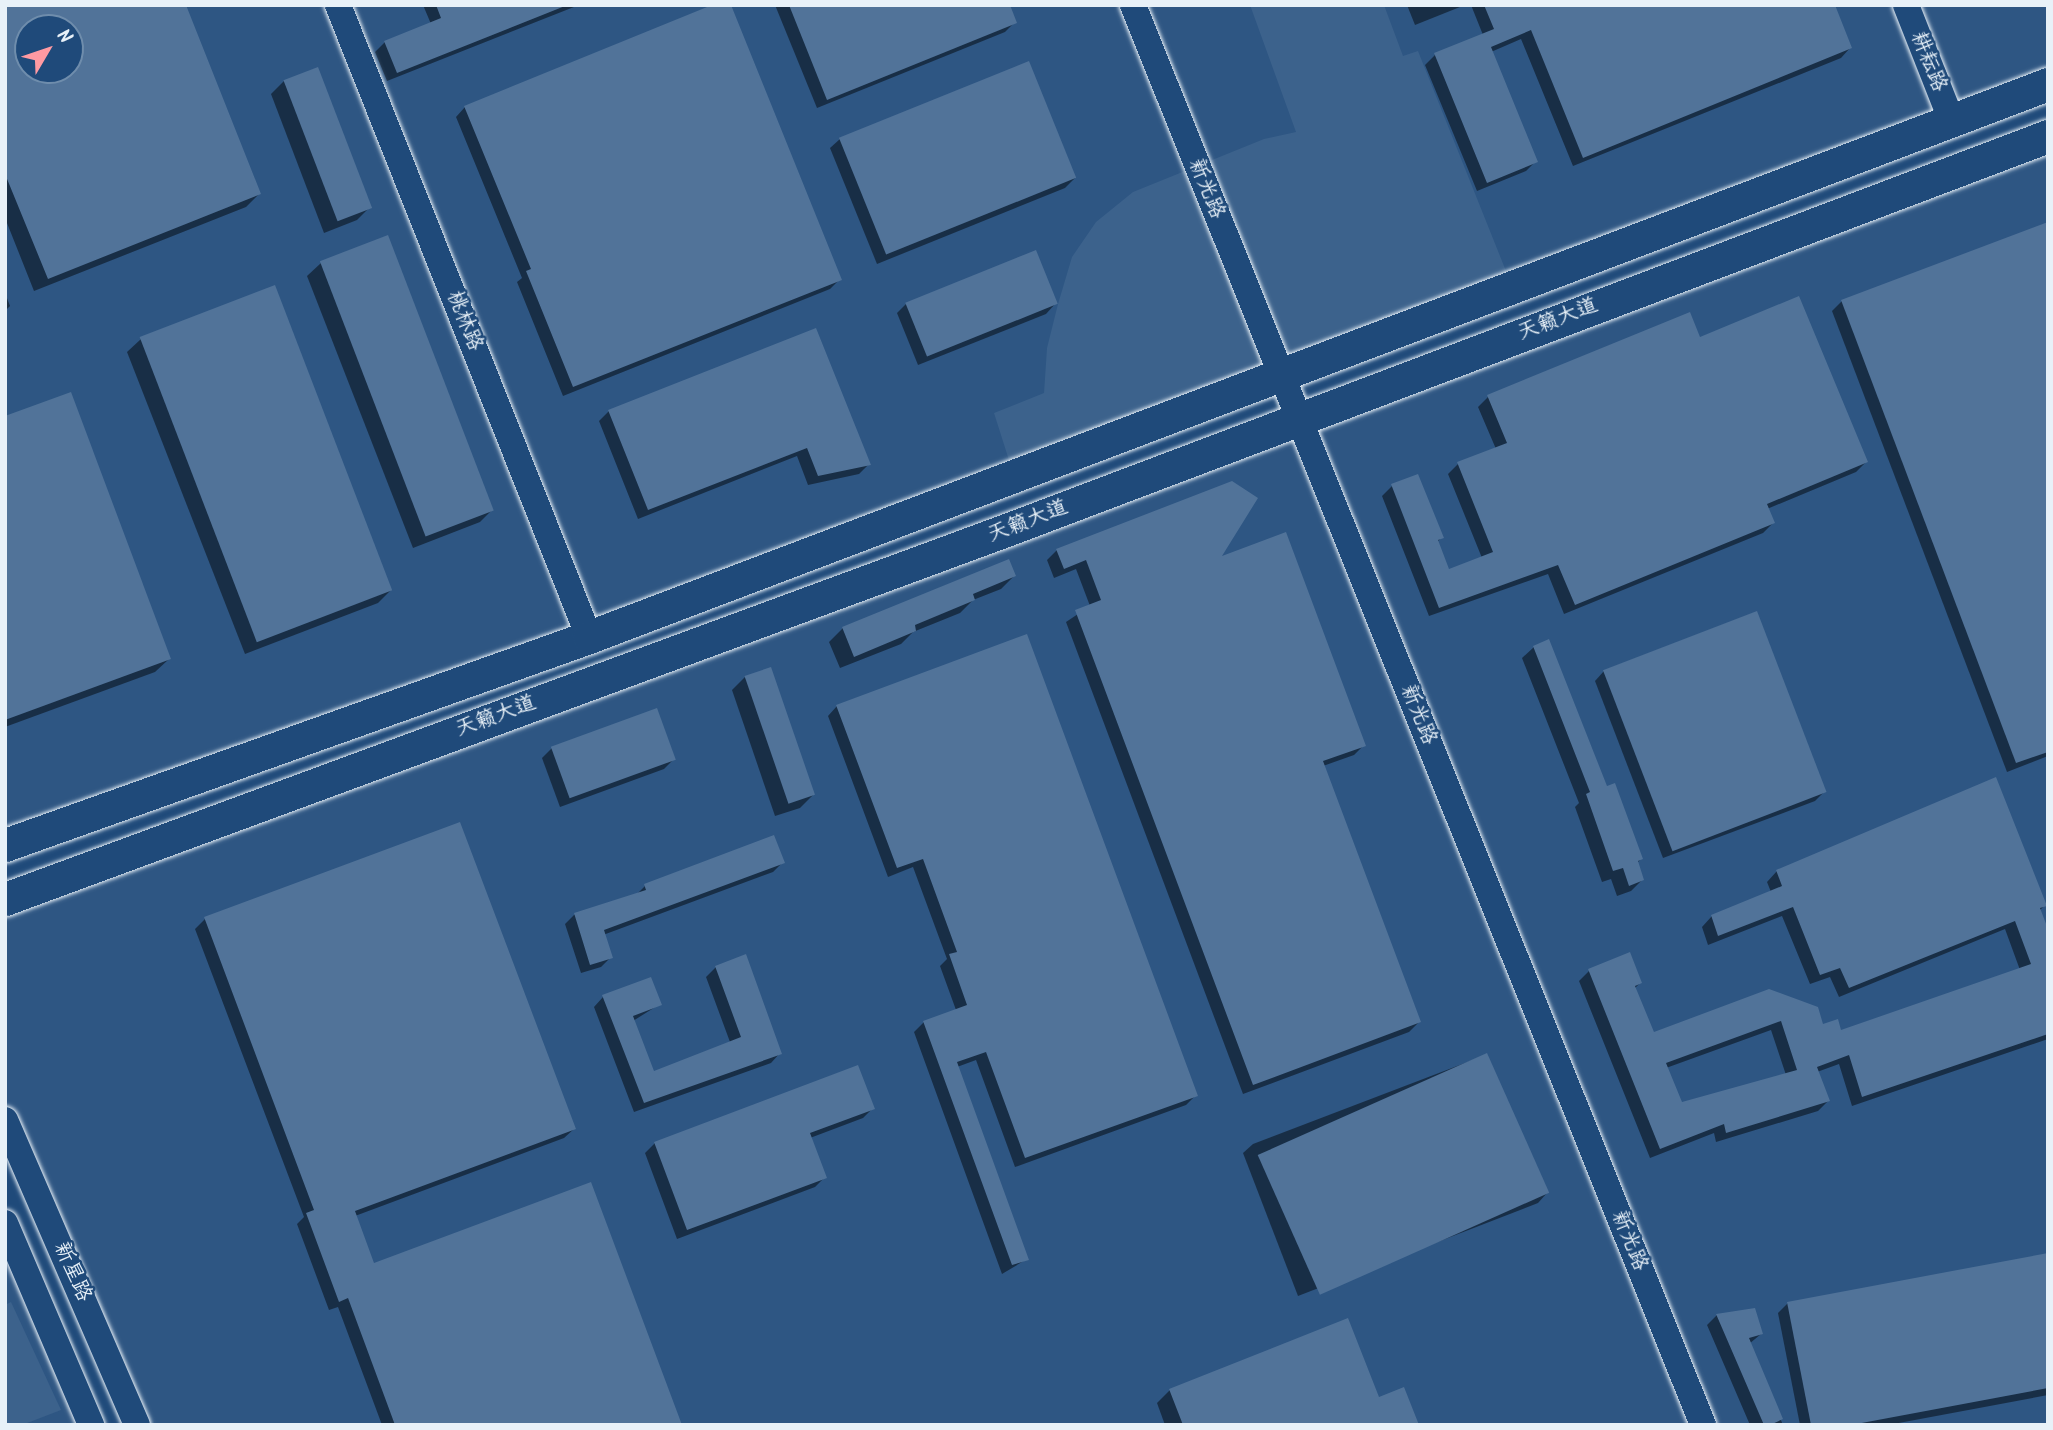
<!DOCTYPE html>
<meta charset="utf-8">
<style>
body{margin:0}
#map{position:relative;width:2053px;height:1430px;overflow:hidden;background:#1f4a7a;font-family:Kalam,"LXGW WenKai TC",sans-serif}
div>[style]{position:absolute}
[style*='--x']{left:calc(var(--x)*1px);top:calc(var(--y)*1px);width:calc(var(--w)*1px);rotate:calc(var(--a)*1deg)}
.built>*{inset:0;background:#2e5683}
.green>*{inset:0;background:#3c628c}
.shadow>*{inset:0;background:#0007}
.building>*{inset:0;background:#517399;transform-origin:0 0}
.roads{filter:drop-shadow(0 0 2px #e8f1f8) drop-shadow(0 0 2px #e8f1f8)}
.minor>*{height:26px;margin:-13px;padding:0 13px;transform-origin:13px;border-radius:13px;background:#1f4a7a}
.major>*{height:33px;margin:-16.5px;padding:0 16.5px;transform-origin:16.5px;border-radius:16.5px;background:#1f4a7a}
span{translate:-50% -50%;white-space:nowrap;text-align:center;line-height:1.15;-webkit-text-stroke:5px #1f4a7a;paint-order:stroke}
.street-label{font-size:21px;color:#e8f1f8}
.frame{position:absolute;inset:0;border:7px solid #e8f1f8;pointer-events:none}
.north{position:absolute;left:14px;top:14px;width:70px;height:70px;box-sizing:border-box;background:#1f4a7a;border:2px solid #6f8dac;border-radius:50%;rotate:51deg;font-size:19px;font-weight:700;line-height:28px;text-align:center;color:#e8f1f8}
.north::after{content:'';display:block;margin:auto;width:24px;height:32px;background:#ff9aa2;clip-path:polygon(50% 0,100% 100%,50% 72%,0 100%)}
</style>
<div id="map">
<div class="built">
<div style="clip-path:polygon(evenodd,5px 5px,2048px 5px,2048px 84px,5px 845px,5px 5px,28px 28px,70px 28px,70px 70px,28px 70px,28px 28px)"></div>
<div style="clip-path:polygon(2048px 136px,2048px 1425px,132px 1425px,5px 1126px,5px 899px)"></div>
<div style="clip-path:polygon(5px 1223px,91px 1425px,5px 1425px)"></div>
</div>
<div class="green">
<div style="clip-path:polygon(1250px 5px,1384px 5px,1403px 56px,1418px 51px,1512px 286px,1014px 476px,994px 413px,1044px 393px,1047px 348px,1058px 304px,1072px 257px,1096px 222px,1133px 192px,1264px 139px,1296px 132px)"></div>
<div style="clip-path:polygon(11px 1302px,61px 1410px,22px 1425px,5px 1425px,5px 1305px)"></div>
</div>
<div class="shadow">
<div style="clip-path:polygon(evenodd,5px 5px,184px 5px,259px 194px,246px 207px,34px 291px,5px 218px,5px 5px,28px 28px,70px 28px,70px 70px,28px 70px,28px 28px)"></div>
<div style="clip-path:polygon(423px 5px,579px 5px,387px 81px,375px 52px,385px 42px,431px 24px)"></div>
<div style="clip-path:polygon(775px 5px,1008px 5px,1015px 22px,1005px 32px,817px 108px)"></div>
<div style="clip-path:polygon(1407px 5px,1465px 5px,1415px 25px)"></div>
<div style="clip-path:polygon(1471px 5px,1833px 5px,1850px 48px,1841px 58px,1573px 166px,1521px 39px,1491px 52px,1536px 161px,1526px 171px,1477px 191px,1425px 65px,1435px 55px,1483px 35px)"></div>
<div style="clip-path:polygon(1028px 63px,1075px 178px,1065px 188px,877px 264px,830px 148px,840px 139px)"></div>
<div style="clip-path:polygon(284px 81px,370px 207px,357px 220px,324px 233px,271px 94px)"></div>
<div style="clip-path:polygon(465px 107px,840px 279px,830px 289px,563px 396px,517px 282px,522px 278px,456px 117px)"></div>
<div style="clip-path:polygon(2048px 224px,2048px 756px,2007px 772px,1832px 311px,1842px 301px)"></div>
<div style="clip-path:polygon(321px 263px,493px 509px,480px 522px,413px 548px,307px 276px)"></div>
<div style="clip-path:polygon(5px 293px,10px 306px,5px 311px)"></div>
<div style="clip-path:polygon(906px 304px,1055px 304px,1046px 314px,918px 365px,897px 313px)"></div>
<div style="clip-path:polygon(815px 330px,869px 464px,859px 474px,808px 485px,797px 456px,638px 519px,599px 421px,609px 411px)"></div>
<div style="clip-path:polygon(141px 339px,391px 590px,378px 603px,245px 654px,127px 352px)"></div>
<div style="clip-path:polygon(1699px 339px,1866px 462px,1856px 472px,1767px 509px,1773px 523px,1763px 533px,1564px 614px,1548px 574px,1429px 616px,1382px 496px,1392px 486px,1442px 537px,1437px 542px,1448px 571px,1482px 558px,1448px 474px,1458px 464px,1496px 449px,1478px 407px,1488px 397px)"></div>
<div style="clip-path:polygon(5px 418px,169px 659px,155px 672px,5px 727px)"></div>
<div style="clip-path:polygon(1057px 550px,1217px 559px,1364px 745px,1354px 755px,1323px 766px,1419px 1022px,1409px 1032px,1243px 1094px,1066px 622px,1090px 606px,1076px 569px,1054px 578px,1047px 560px)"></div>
<div style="clip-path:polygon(1008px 562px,1014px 576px,1001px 589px,973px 600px,960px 613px,913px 632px,901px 644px,840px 668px,829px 642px,843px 628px)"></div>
<div style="clip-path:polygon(1534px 647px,1641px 859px,1636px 864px,1642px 880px,1631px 891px,1617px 896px,1611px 879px,1602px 882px,1575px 807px,1579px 803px,1522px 658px)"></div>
<div style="clip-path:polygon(1604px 671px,1825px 791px,1815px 801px,1663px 858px,1595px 681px)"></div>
<div style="clip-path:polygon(745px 677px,813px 795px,800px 808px,775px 816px,732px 690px)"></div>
<div style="clip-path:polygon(837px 706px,1196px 1095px,1186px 1105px,1015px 1167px,976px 1060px,957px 1067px,1027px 1259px,1002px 1274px,914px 1032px,924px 1022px,956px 1010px,940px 966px,947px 959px,913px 867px,888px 877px,828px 716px)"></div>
<div style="clip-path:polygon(552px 748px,674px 759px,664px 769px,560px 807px,542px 758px)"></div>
<div style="clip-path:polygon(773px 837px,783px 862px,773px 872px,603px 935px,611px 957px,601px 967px,581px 973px,565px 924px,574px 915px,636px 895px,645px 886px)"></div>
<div style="clip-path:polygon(evenodd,1777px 871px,2045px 905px,2039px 911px,2048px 934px,2048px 1039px,1852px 1106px,1839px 1064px,1817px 1072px,1828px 1101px,1818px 1111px,1716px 1142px,1714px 1133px,1650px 1158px,1579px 981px,1589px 971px,1640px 983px,1635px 988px,1653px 1035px,1769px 991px,1822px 1026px,1839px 1032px,2020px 970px,2005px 929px,1839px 997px,1830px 977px,1810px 984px,1782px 916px,1708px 945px,1702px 927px,1712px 916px,1771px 892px,1767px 882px,1777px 871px,1771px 1030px,1786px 1075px,1681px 1104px,1666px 1068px,1771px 1030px)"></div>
<div style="clip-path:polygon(205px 919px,574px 1129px,564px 1138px,355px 1216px,373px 1265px,680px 1425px,382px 1425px,338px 1307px,329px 1310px,297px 1224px,304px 1217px,195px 929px)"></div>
<div style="clip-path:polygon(716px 967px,780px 1053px,771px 1063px,634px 1112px,594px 1007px,603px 997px,660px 1004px,633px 1021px,653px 1073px,730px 1042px,706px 977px)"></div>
<div style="clip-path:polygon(1486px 1055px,1547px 1193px,1538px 1203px,1298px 1296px,1243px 1153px,1253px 1144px)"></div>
<div style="clip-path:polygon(873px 1108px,863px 1118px,810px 1138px,825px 1177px,815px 1187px,677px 1239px,645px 1153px,655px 1143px)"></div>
<div style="clip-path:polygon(2048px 1255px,2048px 1395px,1888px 1425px,1800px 1425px,1778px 1313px,1788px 1303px)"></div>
<div style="clip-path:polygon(1717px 1315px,1761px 1334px,1749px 1344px,1783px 1425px,1750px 1425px,1707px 1325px)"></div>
<div style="clip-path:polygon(1170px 1390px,1378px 1399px,1417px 1425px,1165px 1425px,1157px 1403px)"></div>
</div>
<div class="building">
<div style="clip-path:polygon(evenodd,5px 5px,186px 5px,261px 194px,48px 279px,5px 174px,5px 5px,28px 28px,70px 28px,70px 70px,28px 70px,28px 28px)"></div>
<div style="clip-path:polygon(436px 5px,565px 5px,565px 6px,397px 73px,384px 41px,441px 18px)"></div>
<div style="clip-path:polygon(712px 5px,731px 5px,842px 280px,573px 387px,526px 271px,531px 269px,464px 106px)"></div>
<div style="clip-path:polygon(789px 5px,1010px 5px,1017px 23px,827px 100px)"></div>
<div style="clip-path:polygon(1484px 5px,1835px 5px,1852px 48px,1583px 158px,1531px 30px,1491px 47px,1538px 162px,1487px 183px,1434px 53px,1494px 29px)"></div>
<div style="left:1029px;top:61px;width:126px;height:205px;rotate:68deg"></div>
<div style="left:318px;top:67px;width:151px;height:37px;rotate:69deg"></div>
<div style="clip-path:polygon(2048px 222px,2048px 752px,2016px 763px,1841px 300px)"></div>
<div style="left:388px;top:235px;width:295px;height:73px;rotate:69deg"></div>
<div style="left:1036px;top:250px;width:58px;height:141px;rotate:68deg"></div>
<div style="left:275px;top:285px;width:327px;height:145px;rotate:69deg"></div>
<div style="clip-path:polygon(1799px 296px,1868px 462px,1767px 504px,1775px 523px,1575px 605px,1558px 565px,1439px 608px,1391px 484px,1418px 474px,1444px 538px,1438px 540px,1449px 569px,1493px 552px,1457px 462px,1507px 443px,1487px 395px,1690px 312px,1700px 337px)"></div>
<div style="clip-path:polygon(816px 328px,871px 465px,818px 476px,807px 448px,648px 510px,608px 410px)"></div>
<div style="clip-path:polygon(71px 392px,171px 659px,5px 720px,5px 416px)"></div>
<div style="clip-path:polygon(1232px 481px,1258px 498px,1222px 556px,1286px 532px,1366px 746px,1323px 761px,1421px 1022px,1253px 1085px,1075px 610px,1101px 600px,1086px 560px,1064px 569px,1056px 549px)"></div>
<div style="clip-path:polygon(1009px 559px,1016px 576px,973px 594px,975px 600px,915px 625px,916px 631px,854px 657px,842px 627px)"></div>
<div style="left:1757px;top:611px;width:194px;height:165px;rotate:69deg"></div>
<div style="clip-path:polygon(1027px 634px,1198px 1096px,1025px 1158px,986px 1052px,957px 1062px,1029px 1260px,1012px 1265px,923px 1021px,967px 1005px,949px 954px,957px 952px,923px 859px,897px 868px,836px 705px)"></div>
<div style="clip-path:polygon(1549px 639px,1607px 786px,1615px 783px,1643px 859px,1638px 861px,1644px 880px,1629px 886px,1623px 868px,1613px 871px,1586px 794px,1590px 792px,1533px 646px)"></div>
<div style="left:771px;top:667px;width:135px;height:28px;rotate:71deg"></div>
<div style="left:657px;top:708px;width:55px;height:113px;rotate:70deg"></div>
<div style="clip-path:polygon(evenodd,1996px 777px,2047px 906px,2040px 908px,2048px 929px,2048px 1034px,1862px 1097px,1849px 1055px,1817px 1067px,1830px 1101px,1726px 1133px,1724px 1124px,1660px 1149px,1588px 969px,1630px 952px,1642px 983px,1635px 986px,1654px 1032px,1769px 989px,1818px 1007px,1823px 1024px,1838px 1019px,1841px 1030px,2031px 964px,2015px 921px,1849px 988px,1840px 968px,1820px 975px,1793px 907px,1718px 936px,1711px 915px,1782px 886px,1776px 870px,1996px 777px,1781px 1021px,1797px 1070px,1682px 1102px,1666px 1063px,1781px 1021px)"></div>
<div style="clip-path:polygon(460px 822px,576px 1129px,355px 1211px,374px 1263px,591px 1182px,682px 1425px,395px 1425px,348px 1298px,339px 1302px,306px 1213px,314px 1210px,204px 917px)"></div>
<div style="clip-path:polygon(774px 835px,785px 863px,604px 930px,613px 958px,590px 965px,574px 913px,646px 890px,644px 884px)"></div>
<div style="clip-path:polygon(746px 954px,782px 1054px,644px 1103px,602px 995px,651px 977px,662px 1005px,633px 1016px,654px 1071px,741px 1037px,715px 966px)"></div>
<div style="left:1487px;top:1053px;width:153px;height:251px;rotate:66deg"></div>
<div style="clip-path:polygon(858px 1065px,875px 1109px,810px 1133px,827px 1178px,687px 1230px,654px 1142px)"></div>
<div style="clip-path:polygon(2048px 1253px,2048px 1388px,1851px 1425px,1811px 1425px,1787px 1302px)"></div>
<div style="clip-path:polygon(1755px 1308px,1763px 1334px,1749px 1338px,1783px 1419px,1770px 1425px,1764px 1425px,1716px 1314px)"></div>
<div style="clip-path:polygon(1348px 1318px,1379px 1397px,1404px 1387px,1419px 1425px,1183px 1425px,1169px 1389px)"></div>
</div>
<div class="roads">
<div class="minor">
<div style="--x:338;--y:5;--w:680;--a:68.34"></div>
<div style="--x:1133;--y:5;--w:1530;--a:68.13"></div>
<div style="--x:1906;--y:5;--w:123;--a:68.5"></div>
<div style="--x:5;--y:1120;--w:332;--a:66.6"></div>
<div style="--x:5;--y:1223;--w:220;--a:66.9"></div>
</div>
<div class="major">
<div style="--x:5;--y:845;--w:620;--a:-19.6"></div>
<div style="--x:589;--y:637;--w:1560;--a:-20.76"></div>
<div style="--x:5;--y:899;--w:1070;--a:-20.23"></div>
<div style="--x:1009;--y:529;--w:1111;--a:-20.72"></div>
</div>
</div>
<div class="street-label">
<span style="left:1928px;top:62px;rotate:68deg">耕耘路</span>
<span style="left:1206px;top:189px;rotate:68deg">新光路</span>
<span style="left:1558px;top:320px;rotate:-21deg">天籁大道</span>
<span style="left:464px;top:321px;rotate:68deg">桃林路</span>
<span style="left:1028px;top:522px;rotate:-21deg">天籁大道</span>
<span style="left:1418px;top:715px;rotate:68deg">新光路</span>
<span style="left:496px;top:717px;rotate:-20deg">天籁大道</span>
<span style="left:1629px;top:1241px;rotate:68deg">新光路</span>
<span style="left:72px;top:1272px;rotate:66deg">新星路</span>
</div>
<div class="frame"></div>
<div class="north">N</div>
</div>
